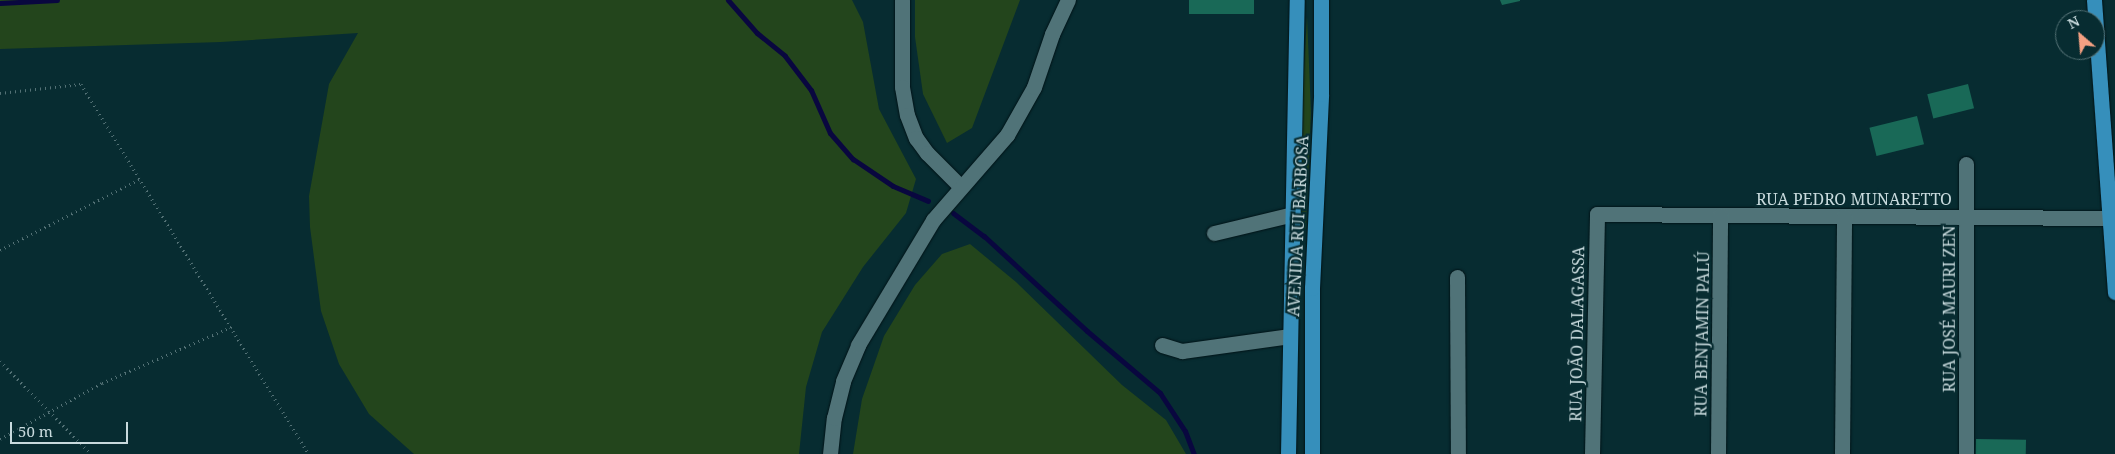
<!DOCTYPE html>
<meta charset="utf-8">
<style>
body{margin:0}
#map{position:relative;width:2115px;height:454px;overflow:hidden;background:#072c31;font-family:"Noto Serif",serif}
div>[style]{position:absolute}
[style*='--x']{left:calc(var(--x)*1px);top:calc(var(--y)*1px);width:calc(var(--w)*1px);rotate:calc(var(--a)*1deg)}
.green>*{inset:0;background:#23451c}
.stream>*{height:5px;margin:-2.5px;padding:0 2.5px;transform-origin:2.5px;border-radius:2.5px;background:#09073f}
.building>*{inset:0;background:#196957;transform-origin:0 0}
.path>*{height:3px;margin-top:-1.5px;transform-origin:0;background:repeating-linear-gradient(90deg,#537175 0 1px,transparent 0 5px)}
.roads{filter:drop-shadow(0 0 1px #001317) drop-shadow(0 0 1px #001317)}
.minor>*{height:15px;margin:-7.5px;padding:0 7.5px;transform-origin:7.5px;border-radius:7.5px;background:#507378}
.major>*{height:15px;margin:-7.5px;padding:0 7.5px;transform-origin:7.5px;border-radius:7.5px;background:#368fbb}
span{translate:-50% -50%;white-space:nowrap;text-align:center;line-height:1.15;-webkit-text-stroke:4.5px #072c31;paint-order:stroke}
.street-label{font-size:16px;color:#c8dadd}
.north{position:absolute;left:2055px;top:10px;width:50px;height:50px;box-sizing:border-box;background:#072c31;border:1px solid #547276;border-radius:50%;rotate:333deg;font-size:14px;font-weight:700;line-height:20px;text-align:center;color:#c8dadd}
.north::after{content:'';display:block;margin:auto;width:18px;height:22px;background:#f3a082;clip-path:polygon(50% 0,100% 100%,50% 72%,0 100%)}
.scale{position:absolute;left:10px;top:422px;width:118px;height:22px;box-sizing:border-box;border:2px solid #c8dadd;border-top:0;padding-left:6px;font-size:15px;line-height:18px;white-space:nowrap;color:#c8dadd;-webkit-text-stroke:4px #072c31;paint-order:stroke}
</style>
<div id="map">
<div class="green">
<div style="clip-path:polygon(0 0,852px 0,863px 22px,879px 109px,916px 179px,906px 213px,863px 267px,822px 332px,806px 387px,799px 454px,414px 454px,369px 414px,339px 364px,321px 311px,310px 227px,309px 196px,329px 84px,358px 33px,221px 42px,0 49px)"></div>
<div style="clip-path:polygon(915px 0,1020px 0,972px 128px,947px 143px,923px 94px,915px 37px)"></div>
<div style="clip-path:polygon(1307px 16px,1311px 113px,1306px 229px,1300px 227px,1300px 141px)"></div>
<div style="clip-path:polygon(970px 244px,1016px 282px,1122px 385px,1166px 420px,1186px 454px,853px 454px,862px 399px,884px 336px,915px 285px,942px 254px)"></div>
</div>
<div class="stream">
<div style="--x:728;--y:0;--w:44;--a:48.7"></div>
<div style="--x:757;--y:33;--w:36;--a:39"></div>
<div style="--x:785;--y:56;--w:43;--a:52.6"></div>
<div style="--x:811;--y:90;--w:47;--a:66.2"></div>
<div style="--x:830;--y:133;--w:35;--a:49"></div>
<div style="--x:853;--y:159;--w:48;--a:34"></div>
<div style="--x:893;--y:186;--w:38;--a:23"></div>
<div style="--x:0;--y:3;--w:57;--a:-3"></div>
<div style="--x:953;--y:213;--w:39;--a:37"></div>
<div style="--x:984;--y:236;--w:140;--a:42.7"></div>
<div style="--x:1087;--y:331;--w:96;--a:40.3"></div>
<div style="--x:1160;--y:393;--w:45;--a:56.7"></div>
<div style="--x:1185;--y:431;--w:25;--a:69"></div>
</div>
<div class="building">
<div style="left:1189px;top:0;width:65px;height:14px"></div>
<div style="clip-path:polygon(1500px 0,1520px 0,1520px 1px,1502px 5px)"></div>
<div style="left:1968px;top:84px;width:25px;height:42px;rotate:76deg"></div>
<div style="left:1917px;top:116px;width:29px;height:49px;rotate:76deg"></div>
<div style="left:1976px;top:439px;width:50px;height:15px;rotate:1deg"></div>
</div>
<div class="path">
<div style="--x:0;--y:93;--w:81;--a:-6.3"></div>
<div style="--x:81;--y:84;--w:435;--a:58.4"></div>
<div style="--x:0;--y:250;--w:157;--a:-26.9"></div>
<div style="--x:0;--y:361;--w:130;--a:45.6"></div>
<div style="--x:0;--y:439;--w:116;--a:-28.8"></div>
<div style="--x:102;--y:383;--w:141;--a:-23.5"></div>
</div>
<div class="roads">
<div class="minor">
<div style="--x:902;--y:0;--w:87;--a:90"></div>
<div style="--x:902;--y:87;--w:28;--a:80"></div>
<div style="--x:907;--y:115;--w:25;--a:69"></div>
<div style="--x:916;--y:138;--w:19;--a:54"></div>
<div style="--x:927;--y:153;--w:48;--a:45"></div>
<div style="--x:1214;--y:233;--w:81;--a:-13.5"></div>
<div style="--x:1457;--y:277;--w:177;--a:89.7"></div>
<div style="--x:1162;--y:345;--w:21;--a:17"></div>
<div style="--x:1182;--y:351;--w:109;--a:-7.9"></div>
<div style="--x:830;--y:454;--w:36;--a:-84"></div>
<div style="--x:834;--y:418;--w:38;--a:-76"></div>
<div style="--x:843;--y:381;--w:39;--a:-67"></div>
<div style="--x:858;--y:345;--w:146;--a:-59"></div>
<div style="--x:933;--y:220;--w:113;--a:-49"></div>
<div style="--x:1007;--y:135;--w:55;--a:-60.6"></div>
<div style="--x:1034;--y:87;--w:56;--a:-71.2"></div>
<div style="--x:1052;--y:34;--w:38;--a:-65"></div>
<div style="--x:1592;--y:454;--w:240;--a:-88.8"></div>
<div style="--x:1597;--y:214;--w:513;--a:0.45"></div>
<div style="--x:1718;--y:454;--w:239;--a:-89.5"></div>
<div style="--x:1842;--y:454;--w:238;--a:-89.5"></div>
<div style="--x:1966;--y:454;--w:290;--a:-90"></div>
</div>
<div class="major">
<div style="--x:2094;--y:0;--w:293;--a:85.9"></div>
<div style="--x:1288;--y:454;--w:454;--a:-88.9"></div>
<div style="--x:1312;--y:454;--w:166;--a:-90"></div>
<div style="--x:1312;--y:288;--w:194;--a:-87.3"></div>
<div style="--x:1321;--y:94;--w:94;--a:-90"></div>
</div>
</div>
<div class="street-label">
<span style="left:1854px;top:199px">RUA PEDRO MUNARETTO</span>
<span style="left:1298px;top:226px;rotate:-87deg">AVENIDA RUI BARBOSA</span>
<span style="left:1949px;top:309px;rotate:-90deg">RUA JOSÉ MAURI ZEN</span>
<span style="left:1577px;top:334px;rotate:-89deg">RUA JOÃO DALAGASSA</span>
<span style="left:1702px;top:334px;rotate:-89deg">RUA BENJAMIN PALÚ</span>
</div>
<div class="north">N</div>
<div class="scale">50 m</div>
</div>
